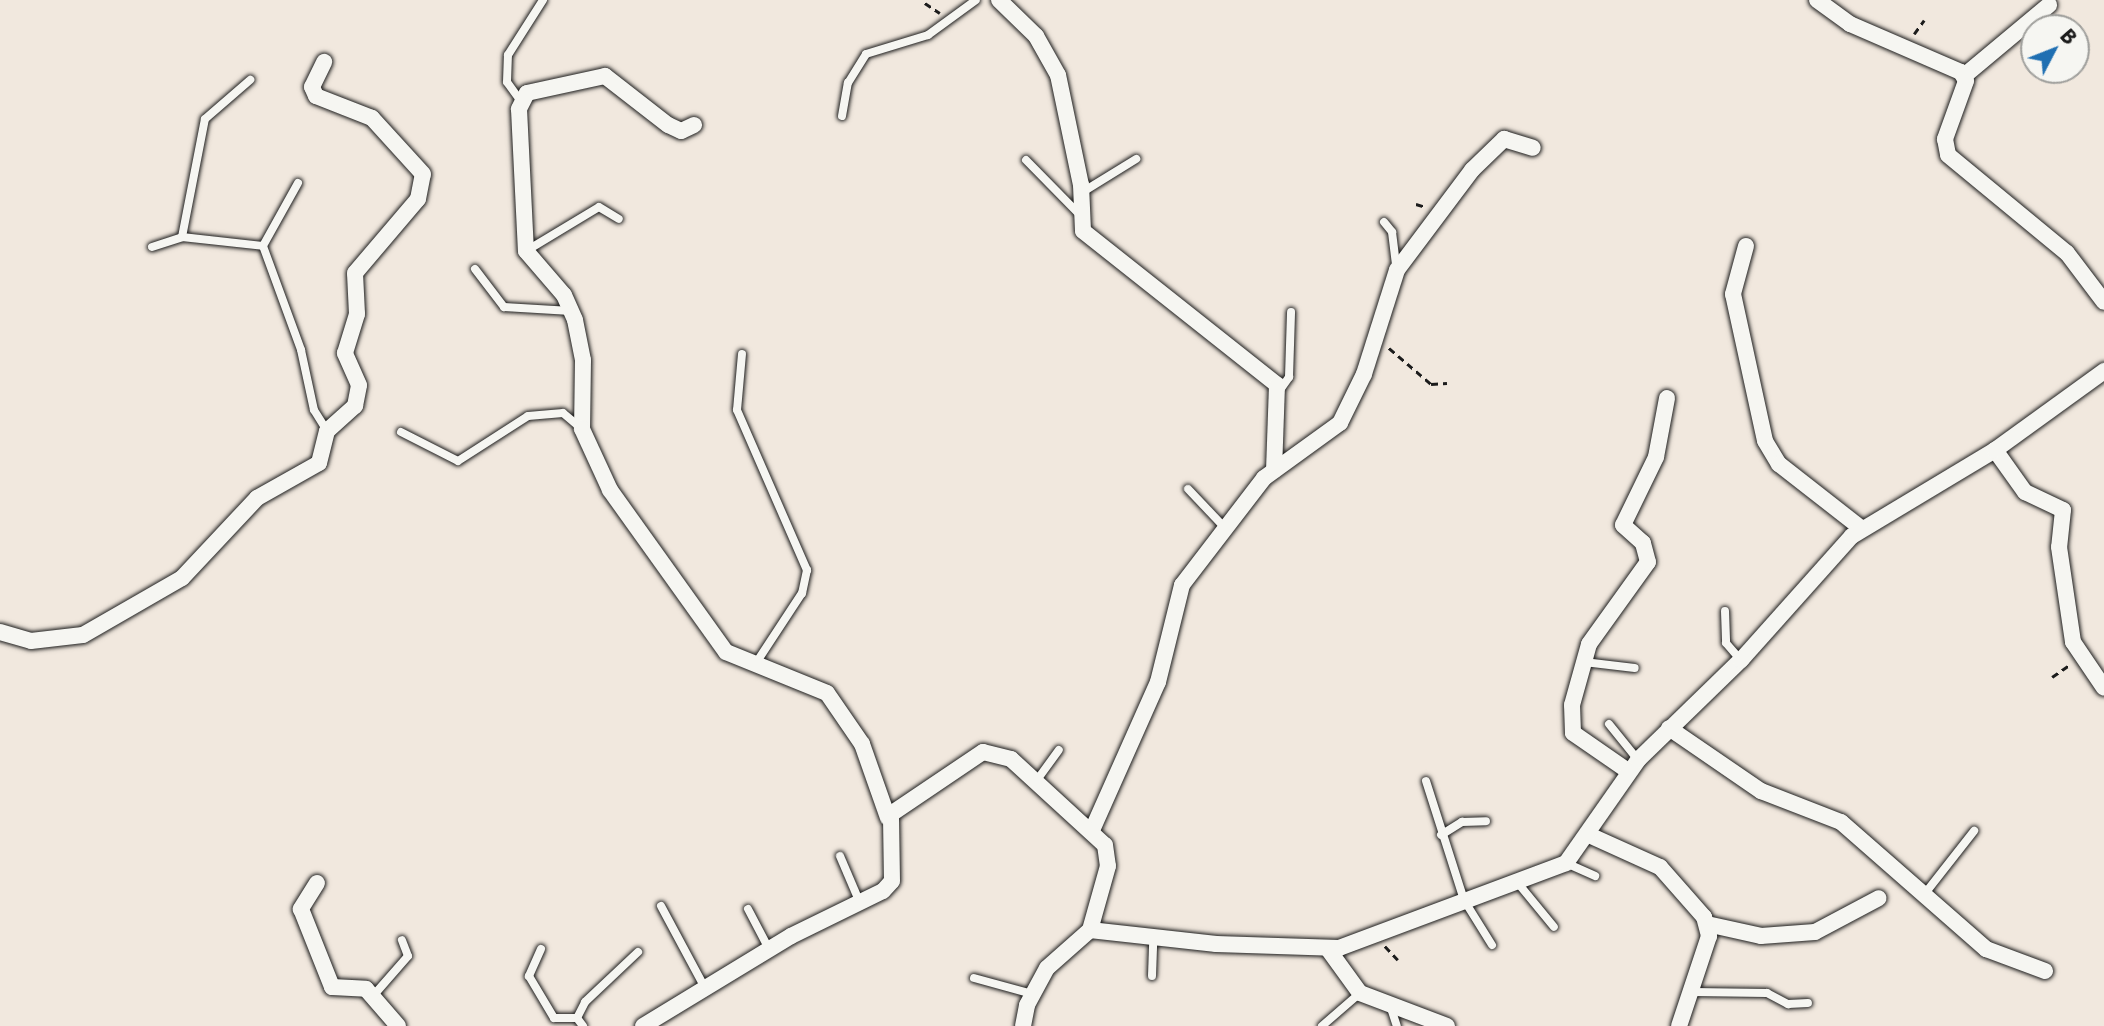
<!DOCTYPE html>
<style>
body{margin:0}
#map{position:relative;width:2104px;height:1026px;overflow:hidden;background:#f1e8de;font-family:"Playpen Sans",sans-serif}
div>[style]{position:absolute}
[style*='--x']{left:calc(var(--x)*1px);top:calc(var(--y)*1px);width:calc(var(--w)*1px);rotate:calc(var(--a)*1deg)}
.path>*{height:2.5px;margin-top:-1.25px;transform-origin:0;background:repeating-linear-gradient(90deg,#1c1c1c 0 7px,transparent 0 12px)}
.roads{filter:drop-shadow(0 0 2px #1c1c1c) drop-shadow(0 0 2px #1c1c1c)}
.service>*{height:8px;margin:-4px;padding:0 4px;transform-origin:4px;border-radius:4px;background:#f6f6f2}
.minor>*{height:16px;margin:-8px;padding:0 8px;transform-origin:8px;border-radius:8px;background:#f6f6f2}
span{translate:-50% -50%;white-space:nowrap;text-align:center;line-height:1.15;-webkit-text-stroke:6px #f6f6f2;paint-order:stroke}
.north{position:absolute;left:2020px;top:14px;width:70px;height:70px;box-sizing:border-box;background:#f6f6f2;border:2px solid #9f9f9c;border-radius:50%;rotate:48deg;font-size:19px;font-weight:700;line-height:28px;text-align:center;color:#1c1c1c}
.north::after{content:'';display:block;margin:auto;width:24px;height:32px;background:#1f6fb2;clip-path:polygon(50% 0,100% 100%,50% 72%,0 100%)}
</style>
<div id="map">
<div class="path">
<div style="--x:925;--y:3;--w:18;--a:34"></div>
<div style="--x:1914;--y:34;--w:17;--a:-54"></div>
<div style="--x:1416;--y:204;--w:10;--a:17"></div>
<div style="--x:1389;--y:348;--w:55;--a:40.6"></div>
<div style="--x:1431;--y:384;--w:16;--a:-4"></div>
<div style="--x:2052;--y:677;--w:21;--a:-35"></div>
<div style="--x:1385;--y:946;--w:19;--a:47"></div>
</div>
<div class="roads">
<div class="service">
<div style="--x:520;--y:100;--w:22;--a:-126"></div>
<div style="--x:507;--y:82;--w:27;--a:-88"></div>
<div style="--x:508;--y:55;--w:65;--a:-57.5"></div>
<div style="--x:842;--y:116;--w:34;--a:-80"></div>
<div style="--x:848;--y:83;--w:34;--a:-58"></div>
<div style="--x:866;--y:54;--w:65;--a:-17"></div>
<div style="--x:928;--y:35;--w:59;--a:-36.1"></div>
<div style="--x:1026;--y:160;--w:76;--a:45.5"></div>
<div style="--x:298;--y:183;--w:72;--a:119.1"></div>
<div style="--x:263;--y:246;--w:111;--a:69.9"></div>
<div style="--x:301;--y:350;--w:61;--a:77.8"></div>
<div style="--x:314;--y:410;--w:25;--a:58"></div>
<div style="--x:1081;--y:193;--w:65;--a:-31.7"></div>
<div style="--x:1384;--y:222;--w:13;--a:51"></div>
<div style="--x:1392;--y:232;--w:38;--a:83"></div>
<div style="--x:182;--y:237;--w:120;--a:-79"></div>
<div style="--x:205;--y:119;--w:60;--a:-40.9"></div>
<div style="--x:152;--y:247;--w:32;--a:-18"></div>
<div style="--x:182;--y:237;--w:81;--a:6.3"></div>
<div style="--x:526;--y:251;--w:85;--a:-31.1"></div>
<div style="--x:599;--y:207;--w:23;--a:31"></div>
<div style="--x:475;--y:269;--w:48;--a:52.7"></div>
<div style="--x:504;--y:307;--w:67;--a:3.4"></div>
<div style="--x:742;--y:354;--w:56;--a:95.1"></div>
<div style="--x:737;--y:410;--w:175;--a:66.4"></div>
<div style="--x:807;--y:570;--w:24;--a:102"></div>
<div style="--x:802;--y:593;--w:87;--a:123.3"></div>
<div style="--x:1280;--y:390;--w:16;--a:-55"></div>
<div style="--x:1289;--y:377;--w:65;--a:-88.2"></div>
<div style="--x:401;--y:432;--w:64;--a:27"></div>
<div style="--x:458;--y:461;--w:83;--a:-32.7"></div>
<div style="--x:528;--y:416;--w:35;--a:-5"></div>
<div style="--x:563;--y:413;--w:25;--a:40"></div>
<div style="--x:1188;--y:489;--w:55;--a:46.5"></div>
<div style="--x:1725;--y:611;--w:32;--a:88"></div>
<div style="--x:1726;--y:643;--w:23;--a:49"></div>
<div style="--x:1584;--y:662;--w:51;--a:6.7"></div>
<div style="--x:1609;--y:724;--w:46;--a:51.1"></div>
<div style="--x:1037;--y:780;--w:37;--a:-54"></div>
<div style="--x:1426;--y:781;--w:125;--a:72.3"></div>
<div style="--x:1464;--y:900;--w:53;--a:58.1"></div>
<div style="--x:1441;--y:835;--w:25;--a:-32"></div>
<div style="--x:1462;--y:822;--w:24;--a:-2"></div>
<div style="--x:840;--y:856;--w:51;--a:66.9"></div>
<div style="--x:1566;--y:863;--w:32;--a:24"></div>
<div style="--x:1517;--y:882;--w:58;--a:50.6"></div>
<div style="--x:1923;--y:896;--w:83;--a:-51.9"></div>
<div style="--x:661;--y:906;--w:93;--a:61.8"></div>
<div style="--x:748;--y:909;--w:45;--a:62.3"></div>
<div style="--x:541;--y:949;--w:30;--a:114"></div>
<div style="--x:529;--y:976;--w:49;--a:59.2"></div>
<div style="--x:554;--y:1018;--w:23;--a:0"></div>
<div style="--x:1152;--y:976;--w:38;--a:-88"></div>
<div style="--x:974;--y:978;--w:60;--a:15.4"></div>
<div style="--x:1693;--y:992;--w:74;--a:0.8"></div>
<div style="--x:1767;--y:993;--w:24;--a:28"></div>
<div style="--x:1788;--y:1004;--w:20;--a:-3"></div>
<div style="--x:373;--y:996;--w:53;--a:-48.8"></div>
<div style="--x:408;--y:956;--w:17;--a:-111"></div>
<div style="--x:1390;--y:1005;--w:22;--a:72"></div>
<div style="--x:583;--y:1026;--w:10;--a:-127"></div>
<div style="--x:577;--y:1018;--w:18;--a:-63"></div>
<div style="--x:585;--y:1002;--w:73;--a:-43.3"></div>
<div style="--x:1322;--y:1026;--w:50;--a:-41"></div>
</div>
<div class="minor">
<div style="--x:999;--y:0;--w:52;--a:44.2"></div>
<div style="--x:1036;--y:36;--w:45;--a:60.6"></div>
<div style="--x:1058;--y:75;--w:112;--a:78.2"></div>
<div style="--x:1081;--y:185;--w:46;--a:87.5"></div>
<div style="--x:1083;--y:231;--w:248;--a:38.4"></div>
<div style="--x:1277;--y:385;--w:85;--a:92"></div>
<div style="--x:1817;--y:0;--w:41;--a:36"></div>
<div style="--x:1850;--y:24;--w:121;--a:23.4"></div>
<div style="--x:1961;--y:72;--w:10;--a:61"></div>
<div style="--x:1966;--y:81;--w:62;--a:109.9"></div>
<div style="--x:1945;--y:139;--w:16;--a:79"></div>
<div style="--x:1948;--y:155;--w:154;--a:39.5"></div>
<div style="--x:2067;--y:253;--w:61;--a:52.9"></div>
<div style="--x:1964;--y:76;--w:111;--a:-39.9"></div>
<div style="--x:694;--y:125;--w:14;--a:155"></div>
<div style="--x:681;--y:131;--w:14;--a:-155"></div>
<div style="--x:668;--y:125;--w:80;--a:-142.1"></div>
<div style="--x:605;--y:76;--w:80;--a:167.7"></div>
<div style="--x:527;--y:93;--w:18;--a:117"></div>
<div style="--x:519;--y:109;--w:142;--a:87.2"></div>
<div style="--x:526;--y:251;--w:58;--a:49.2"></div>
<div style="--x:564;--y:295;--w:27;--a:66"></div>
<div style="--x:575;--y:320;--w:41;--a:78.7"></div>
<div style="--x:583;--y:360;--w:69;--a:90.8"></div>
<div style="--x:582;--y:429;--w:67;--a:65.3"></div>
<div style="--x:610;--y:490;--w:199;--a:54.4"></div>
<div style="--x:726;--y:652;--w:109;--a:22.1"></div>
<div style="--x:827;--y:693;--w:62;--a:55.5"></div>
<div style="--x:862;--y:744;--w:78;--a:70.6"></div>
<div style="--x:1746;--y:246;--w:50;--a:105.2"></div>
<div style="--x:1733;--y:294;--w:150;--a:77.7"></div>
<div style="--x:1765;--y:441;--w:27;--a:59"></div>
<div style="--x:1779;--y:464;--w:104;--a:38"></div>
<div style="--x:1995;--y:450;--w:52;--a:54.5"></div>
<div style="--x:2025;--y:492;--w:42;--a:25.3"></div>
<div style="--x:2063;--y:510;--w:37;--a:96"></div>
<div style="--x:2059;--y:547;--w:96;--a:81.6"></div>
<div style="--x:2073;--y:642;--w:55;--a:56"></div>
<div style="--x:0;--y:632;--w:32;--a:16"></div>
<div style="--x:31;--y:641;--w:52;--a:-6.6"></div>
<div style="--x:83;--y:635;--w:114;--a:-29.9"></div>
<div style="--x:182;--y:578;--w:110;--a:-46.8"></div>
<div style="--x:257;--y:498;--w:71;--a:-29.4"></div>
<div style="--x:319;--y:463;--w:33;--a:-76"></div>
<div style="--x:327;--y:431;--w:38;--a:-42"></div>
<div style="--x:355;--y:406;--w:21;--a:-79"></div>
<div style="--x:359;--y:385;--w:35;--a:-114"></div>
<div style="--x:345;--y:353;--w:41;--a:-72.9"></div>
<div style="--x:357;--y:314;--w:41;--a:-92.8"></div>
<div style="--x:355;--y:273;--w:97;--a:-49.6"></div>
<div style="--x:418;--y:199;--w:25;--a:-79"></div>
<div style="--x:423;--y:174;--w:76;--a:-132.3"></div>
<div style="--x:372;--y:118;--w:60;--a:-158.6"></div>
<div style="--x:316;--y:96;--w:10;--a:-114"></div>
<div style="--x:312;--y:87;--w:28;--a:-64"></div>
<div style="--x:1669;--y:728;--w:112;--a:34.4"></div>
<div style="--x:1761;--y:791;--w:86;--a:21.2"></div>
<div style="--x:1841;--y:822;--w:193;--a:41.2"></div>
<div style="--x:1986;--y:949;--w:63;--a:20.4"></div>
<div style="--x:1628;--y:771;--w:67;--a:-145.4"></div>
<div style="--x:1573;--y:733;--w:28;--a:-92"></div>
<div style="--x:1572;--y:705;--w:63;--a:-74.4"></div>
<div style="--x:1589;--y:644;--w:101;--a:-54.3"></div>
<div style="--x:1648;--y:562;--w:20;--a:-105"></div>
<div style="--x:1643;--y:543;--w:27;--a:-138"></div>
<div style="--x:1623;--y:525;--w:76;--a:-64.1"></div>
<div style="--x:1656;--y:457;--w:60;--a:-79.4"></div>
<div style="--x:1093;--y:828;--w:160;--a:-66"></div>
<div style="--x:1158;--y:682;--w:100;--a:-76.1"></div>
<div style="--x:1182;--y:585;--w:135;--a:-52.5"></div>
<div style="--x:1264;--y:478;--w:94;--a:-35.9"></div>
<div style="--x:1340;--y:423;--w:55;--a:-63.9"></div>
<div style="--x:1364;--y:374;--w:109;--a:-72.4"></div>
<div style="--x:1397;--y:270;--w:125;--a:-53.1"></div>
<div style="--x:1472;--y:170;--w:45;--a:-44.1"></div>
<div style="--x:1504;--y:139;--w:30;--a:17"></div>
<div style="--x:1589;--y:835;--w:78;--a:24.3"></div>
<div style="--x:1660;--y:867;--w:67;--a:48.7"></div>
<div style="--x:1704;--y:917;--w:20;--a:75"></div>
<div style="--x:1709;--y:936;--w:95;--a:108.4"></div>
<div style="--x:317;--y:883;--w:31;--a:122"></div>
<div style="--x:301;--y:909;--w:84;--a:68.3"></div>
<div style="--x:332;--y:987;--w:34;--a:3"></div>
<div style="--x:366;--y:989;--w:49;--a:49.1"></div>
<div style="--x:1707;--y:924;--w:55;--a:12.5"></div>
<div style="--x:1761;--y:936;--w:54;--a:-4.2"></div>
<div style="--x:1815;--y:932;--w:72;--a:-28"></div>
<div style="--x:1328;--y:949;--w:54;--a:54"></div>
<div style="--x:1360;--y:993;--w:93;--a:20.8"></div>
<div style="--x:643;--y:1026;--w:173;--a:-31.3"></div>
<div style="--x:791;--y:936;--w:102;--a:-26.1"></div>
<div style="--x:883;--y:891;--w:13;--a:-48"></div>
<div style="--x:892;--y:881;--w:67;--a:-90.9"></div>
<div style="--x:891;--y:814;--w:111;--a:-34"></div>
<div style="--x:983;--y:752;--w:29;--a:14"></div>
<div style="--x:1011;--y:759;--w:127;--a:42.5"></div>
<div style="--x:1105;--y:845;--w:21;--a:82"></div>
<div style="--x:1108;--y:866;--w:66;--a:105.7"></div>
<div style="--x:1023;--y:1026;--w:21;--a:-79"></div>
<div style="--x:1027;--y:1005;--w:42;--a:-61.6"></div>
<div style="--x:1047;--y:968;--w:57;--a:-41.5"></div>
<div style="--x:1090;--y:930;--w:127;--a:6.3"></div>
<div style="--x:1216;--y:944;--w:123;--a:1.9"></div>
<div style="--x:1339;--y:948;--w:242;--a:-20.5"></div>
<div style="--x:1566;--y:863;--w:126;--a:-55"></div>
<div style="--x:1638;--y:760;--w:144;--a:-44.2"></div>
<div style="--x:1741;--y:660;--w:166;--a:-48.2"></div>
<div style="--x:1852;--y:536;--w:167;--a:-31"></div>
<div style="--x:1995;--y:450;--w:135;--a:-35.9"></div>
</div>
</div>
<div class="north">B</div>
</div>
